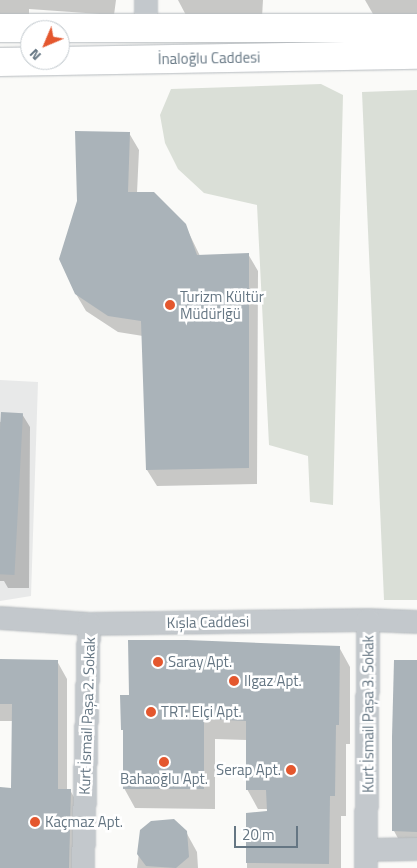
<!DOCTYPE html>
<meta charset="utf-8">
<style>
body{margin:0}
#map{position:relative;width:417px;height:868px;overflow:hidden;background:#fafaf8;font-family:"Titillium Web",sans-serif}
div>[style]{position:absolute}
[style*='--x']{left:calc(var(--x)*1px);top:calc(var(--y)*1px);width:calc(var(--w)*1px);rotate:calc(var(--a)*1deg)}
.built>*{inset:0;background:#e8e9e9}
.green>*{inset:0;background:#dadfd7}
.shadow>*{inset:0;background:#0003}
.building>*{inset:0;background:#aab3b9;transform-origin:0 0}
.roads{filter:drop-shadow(0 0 1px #b5babe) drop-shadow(0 0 1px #b5babe)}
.minor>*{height:22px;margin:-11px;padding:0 11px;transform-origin:11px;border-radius:11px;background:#c3c8cc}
.major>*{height:28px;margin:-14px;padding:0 14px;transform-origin:14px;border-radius:14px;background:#fff}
.dots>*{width:14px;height:14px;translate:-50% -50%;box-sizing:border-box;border:2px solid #fff;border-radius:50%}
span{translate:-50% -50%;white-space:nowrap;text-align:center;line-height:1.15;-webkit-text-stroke:5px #fff;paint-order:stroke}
.street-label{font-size:15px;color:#657683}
.poi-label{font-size:15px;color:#657683}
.left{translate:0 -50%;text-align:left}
.right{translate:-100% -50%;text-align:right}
.north{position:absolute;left:20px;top:20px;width:50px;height:50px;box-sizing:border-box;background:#fff;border:1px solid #c1c8cd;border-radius:50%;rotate:225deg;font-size:14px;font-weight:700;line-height:20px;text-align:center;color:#657683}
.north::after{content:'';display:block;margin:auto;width:18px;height:22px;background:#e4572e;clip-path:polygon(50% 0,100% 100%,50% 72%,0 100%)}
.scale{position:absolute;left:234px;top:826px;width:64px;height:22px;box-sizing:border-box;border:2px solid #657683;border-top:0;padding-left:6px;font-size:15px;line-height:18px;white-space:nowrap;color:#657683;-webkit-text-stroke:4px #fff;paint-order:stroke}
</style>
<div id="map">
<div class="built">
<div style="clip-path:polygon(0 380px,38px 382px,31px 596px,0 601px)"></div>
</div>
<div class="green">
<div style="clip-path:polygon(321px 84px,343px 95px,333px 505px,310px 502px,308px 456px,269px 445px,257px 205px,204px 193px,178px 169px,165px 143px,160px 115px,171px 89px)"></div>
<div style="clip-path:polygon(417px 90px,417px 600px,384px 600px,362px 92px)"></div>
</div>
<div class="shadow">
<div style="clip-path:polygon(0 0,116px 0,114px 15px,29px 9px,29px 17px,0 15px)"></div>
<div style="clip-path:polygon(178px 0,263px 0,262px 17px,188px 19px)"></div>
<div style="clip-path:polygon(365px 0,417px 0,417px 14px,373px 14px)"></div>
<div style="clip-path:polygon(129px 133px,139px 150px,137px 193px,185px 225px,200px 256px,248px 254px,258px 271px,257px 484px,157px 486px,147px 470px,143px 336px,118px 332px,86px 311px,76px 294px)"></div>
<div style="clip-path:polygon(22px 414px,30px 427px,29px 588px,8px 588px,4px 581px,0 581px,0 422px)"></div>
<div style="clip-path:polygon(339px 647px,350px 667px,350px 744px,346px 744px,346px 816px,341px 816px,341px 868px,247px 868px,247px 814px,268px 812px,268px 809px,258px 809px,247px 789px,247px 740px,215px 739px,215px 809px,135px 808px,124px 788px,124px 733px,121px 696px,130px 696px)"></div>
<div style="clip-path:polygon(0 661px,57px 661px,67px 679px,67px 790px,70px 790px,80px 808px,80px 868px,0 868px,0 788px,13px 789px,13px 721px,0 721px)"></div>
<div style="clip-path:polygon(417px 662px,417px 851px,405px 851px,394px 831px)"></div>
<div style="clip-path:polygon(142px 830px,186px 832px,197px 852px,198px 868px,137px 868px)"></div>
</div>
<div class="building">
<div style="clip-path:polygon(75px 131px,130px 132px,128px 192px,154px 192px,186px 224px,197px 255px,249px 253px,249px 468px,146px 470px,141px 321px,108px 316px,75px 294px,59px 259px,77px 201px)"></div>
<div style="left:1px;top:412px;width:22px;height:162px;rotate:3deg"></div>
<div style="clip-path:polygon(128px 640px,187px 640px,340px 646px,339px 725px,336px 725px,335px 796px,330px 796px,329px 864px,246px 863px,246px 813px,267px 811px,266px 790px,246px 790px,246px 721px,204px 719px,204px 789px,123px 789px,123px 730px,121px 730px,120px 695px,129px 695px)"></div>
<div style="clip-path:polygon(0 659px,58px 660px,58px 789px,71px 789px,69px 868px,0 868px,0 787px,11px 788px,12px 704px,0 704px)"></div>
<div style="clip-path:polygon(394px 660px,417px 660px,417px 832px,392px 831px,392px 737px)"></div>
<div style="clip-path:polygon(174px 819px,187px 831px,189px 857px,176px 868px,146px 866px,137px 854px,140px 830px,151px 821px)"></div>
</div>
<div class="roads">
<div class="minor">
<div style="--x:146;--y:0;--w:29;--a:90"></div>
<div style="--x:0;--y:618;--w:89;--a:3.9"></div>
<div style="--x:89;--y:624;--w:279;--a:-0.8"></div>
<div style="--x:368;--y:620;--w:49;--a:2.3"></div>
<div style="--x:367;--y:850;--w:50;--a:-1.1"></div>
<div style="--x:83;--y:868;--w:244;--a:-88.6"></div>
<div style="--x:366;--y:868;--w:248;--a:-89.5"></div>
</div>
<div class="major">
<div style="--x:0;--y:28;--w:417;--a:0"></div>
<div style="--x:0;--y:62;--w:417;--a:-1"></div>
</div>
</div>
<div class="dots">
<div style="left:170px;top:305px;background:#e4572e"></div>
<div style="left:158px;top:662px;background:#e4572e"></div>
<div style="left:234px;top:681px;background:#e4572e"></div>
<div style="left:151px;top:712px;background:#e4572e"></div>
<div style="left:164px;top:762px;background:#e4572e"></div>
<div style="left:291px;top:770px;background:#e4572e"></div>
<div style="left:35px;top:822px;background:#e4572e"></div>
</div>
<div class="street-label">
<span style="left:209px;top:58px;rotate:-1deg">İnaloğlu Caddesi</span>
<span style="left:208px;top:622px;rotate:-1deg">Kışla Caddesi</span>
<span style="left:368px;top:714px;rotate:-90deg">Kurt İsmail Paşa 3. Sokak</span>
<span style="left:87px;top:716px;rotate:-88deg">Kurt İsmail Paşa 2. Sokak</span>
</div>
<div class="poi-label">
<span class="left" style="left:180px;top:305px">Turizm Kültür<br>Müdürlğü</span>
<span class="left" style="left:168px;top:662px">Saray Apt.</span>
<span class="left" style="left:244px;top:681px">Ilgaz Apt.</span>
<span class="left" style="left:161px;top:712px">TRT. Elçi Apt.</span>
<span class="right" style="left:281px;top:770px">Serap Apt.</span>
<span style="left:164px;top:779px">Bahaoğlu Apt.</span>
<span class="left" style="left:45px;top:822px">Kaçmaz Apt.</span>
</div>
<div class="north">N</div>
<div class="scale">20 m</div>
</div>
